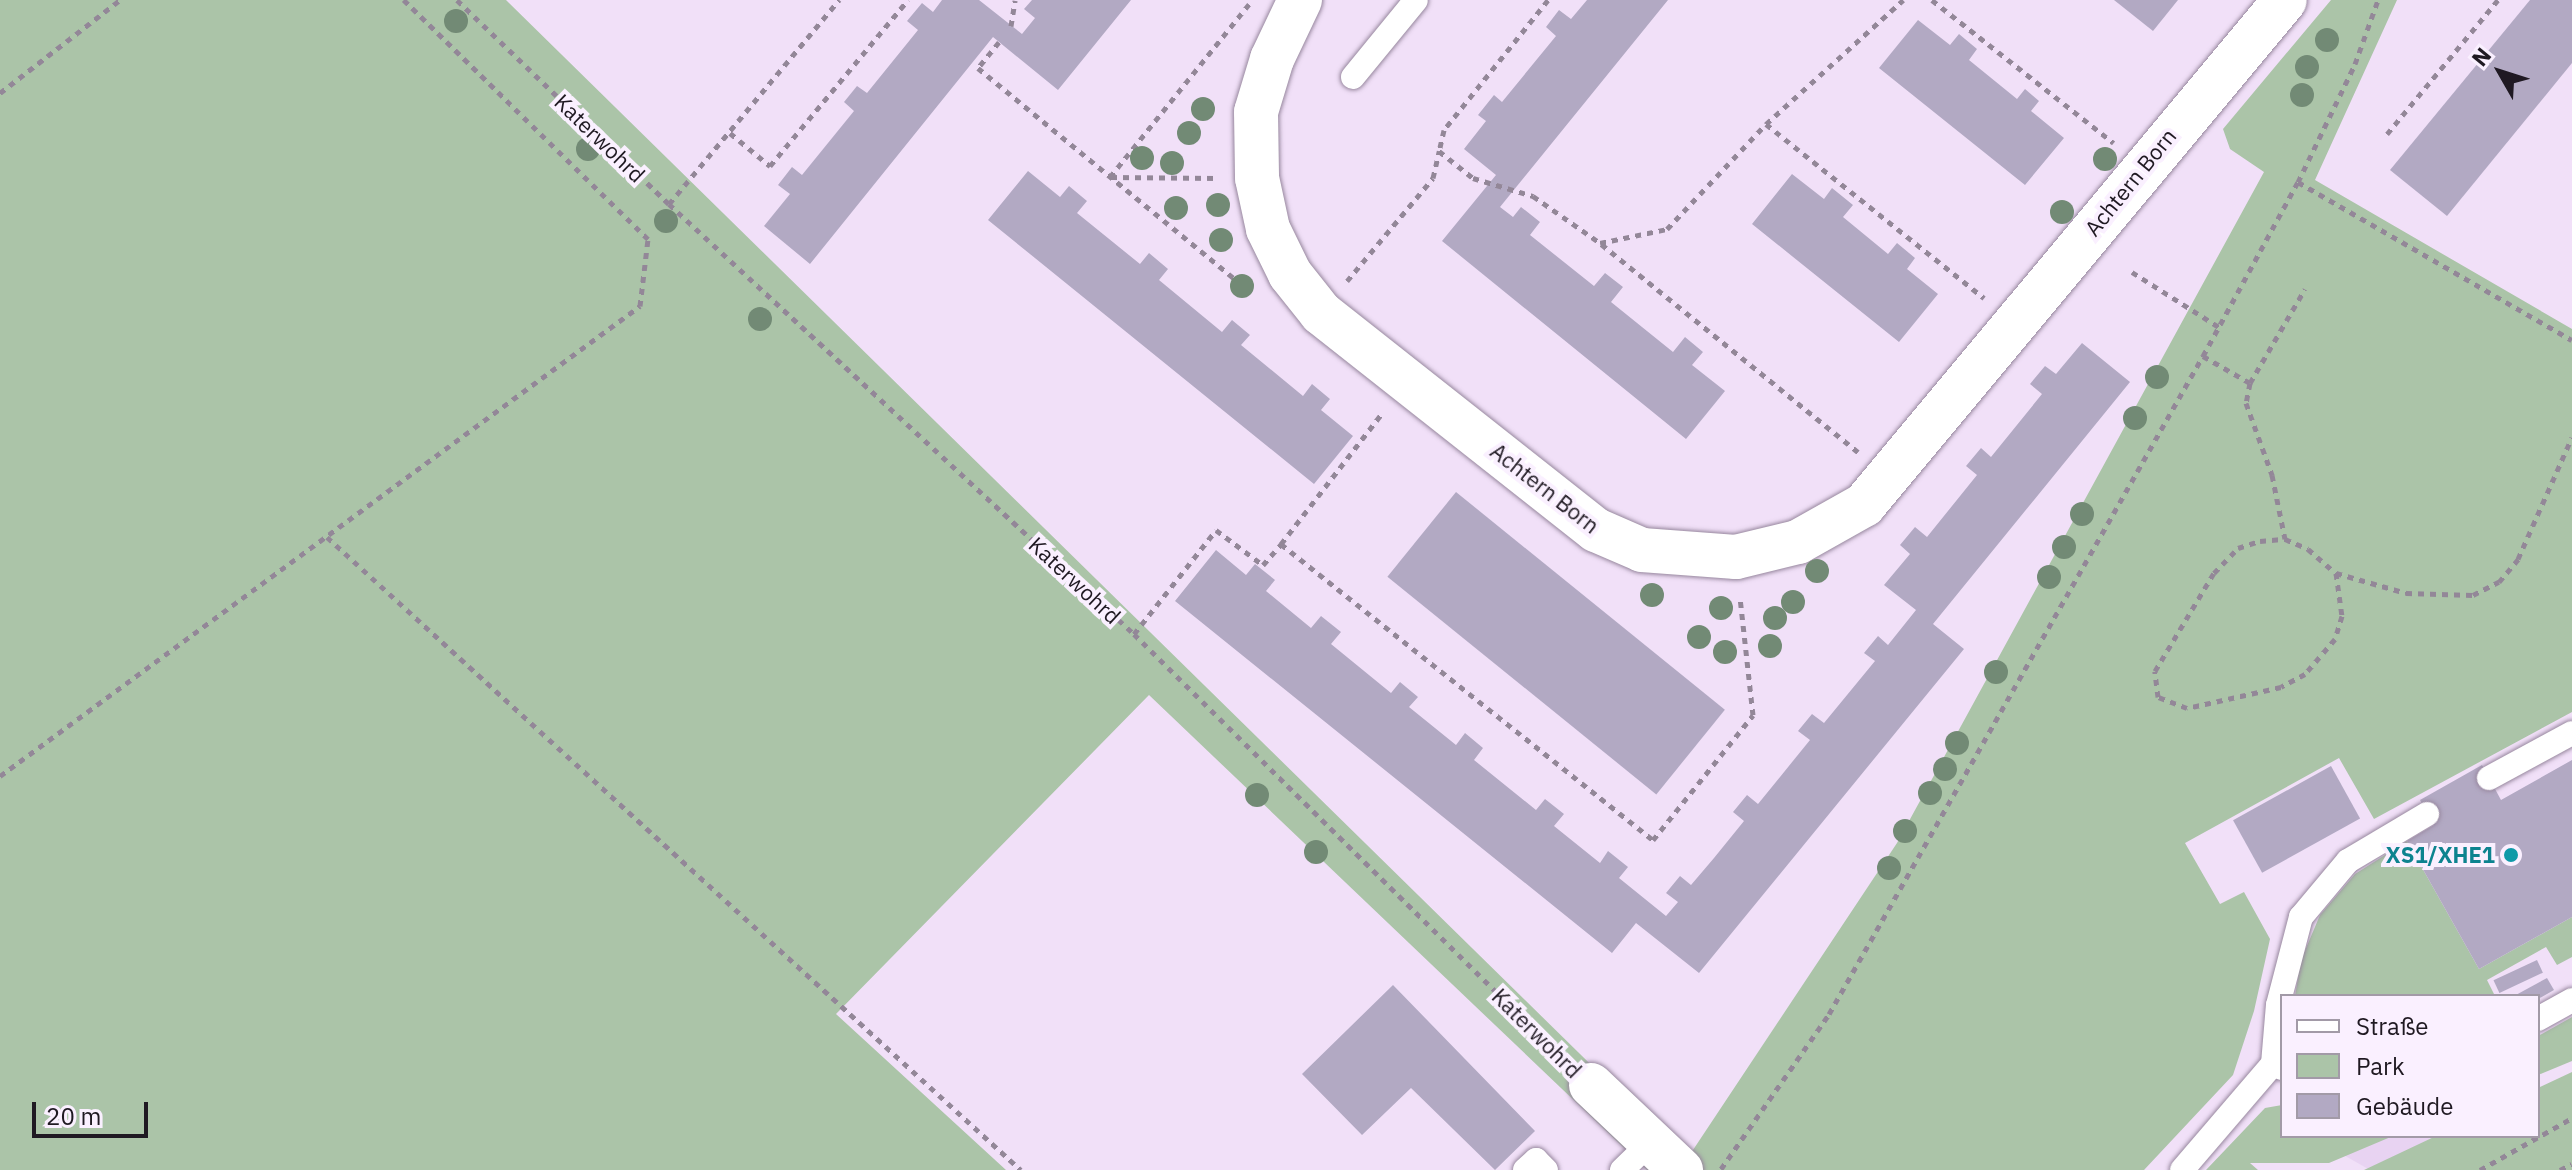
<!DOCTYPE html>
<meta charset="utf-8">
<style>
body{margin:0}
#map{position:relative;width:2572px;height:1170px;overflow:hidden;background:#f1e0f8;font-family:"IBM Plex Sans",sans-serif}
div>[style]{position:absolute}
[style*='--x']{left:calc(var(--x)*1px);top:calc(var(--y)*1px);width:calc(var(--w)*1px);rotate:calc(var(--a)*1deg)}
.built>*{inset:0;background:#e8d3f2}
.green>*{inset:0;background:#abc4a8}
.building>*{inset:0;background:#b2a9c3;transform-origin:0 0}
.path>*{height:5px;margin-top:-2.5px;transform-origin:0;background:repeating-linear-gradient(90deg,#938798 0 6px,transparent 0 12px)}
.roads{filter:drop-shadow(0 0 2px #97879e) drop-shadow(0 0 2px #97879e)}
.service>*{height:24px;margin:-12px;padding:0 12px;transform-origin:12px;border-radius:12px;background:#fff}
.minor>*{height:44px;margin:-22px;padding:0 22px;transform-origin:22px;border-radius:22px;background:#fff}
.trees>*{width:24px;height:24px;margin:-12px;border-radius:50%;background:#728a75}
.dots>*{width:22px;height:22px;translate:-50% -50%;box-sizing:border-box;border:4px solid #faf0ff;border-radius:50%}
span{translate:-50% -50%;white-space:nowrap;text-align:center;line-height:1.15;-webkit-text-stroke:8px #faf0ff;paint-order:stroke}
.street-label{font-size:22px;color:#1f1922}
.culture-label{font-size:22px;color:#0d838f;font-weight:700}
.right{translate:-100% -50%;text-align:right}
.legend{position:absolute;left:2280px;top:994px;width:260px;height:144px;box-sizing:border-box;background:#faf0ff;border:2px solid #a29aa7;margin:0;padding:10px 14px;list-style:none;font-size:24px;color:#1f1922}
.legend li{display:flex;align-items:center;gap:16px;height:40px}
.legend b{width:40px;border:2px solid #a29aa7}
.north{position:absolute;left:2460px;top:32px;width:80px;height:80px;-webkit-text-stroke:6px #faf0ff;paint-order:stroke;rotate:309deg;font-size:22px;font-weight:700;line-height:32px;text-align:center;color:#1f1922}
.north::after{content:'';display:block;margin:auto;width:28px;height:36px;background:#1f1922;clip-path:polygon(50% 0,100% 100%,50% 72%,0 100%)}
.scale{position:absolute;left:32px;top:1102px;width:116px;height:36px;box-sizing:border-box;border:4px solid #1f1922;border-top:0;padding-left:10px;font-size:24px;line-height:28px;white-space:nowrap;color:#1f1922;-webkit-text-stroke:6px #faf0ff;paint-order:stroke}
</style>
<div id="map">
<div class="built">
<div style="clip-path:polygon(2310px 1136px,2476px 1136px,2412px 1170px,2370px 1170px)"></div>
</div>
<div class="green">
<div style="clip-path:polygon(0 0,506px 0,1687px 1159px,1897px 843px,2264px 172px,2230px 149px,2223px 129px,2331px 0,2397px 0,2315px 180px,2572px 329px,2572px 712px,2374px 819px,2339px 758px,2185px 843px,2220px 904px,2244px 892px,2270px 939px,2254px 1011px,2233px 1075px,2144px 1170px,1647px 1170px,1149px 695px,836px 1014px,1006px 1170px,0 1170px)"></div>
<div style="clip-path:polygon(2407px 841px,2479px 969px,2572px 917px,2572px 957px,2557px 965px,2546px 947px,2487px 980px,2495px 996px,2295px 996px,2301px 960px,2320px 915px,2355px 874px)"></div>
<div style="clip-path:polygon(2572px 1017px,2572px 1061px,2538px 1075px,2538px 1036px)"></div>
<div style="clip-path:polygon(2572px 1072px,2572px 1170px,2364px 1170px,2436px 1136px,2538px 1136px,2538px 1088px)"></div>
<div style="clip-path:polygon(2282px 1105px,2282px 1136px,2393px 1136px,2329px 1163px,2250px 1163px,2258px 1170px,2206px 1170px,2265px 1108px)"></div>
</div>
<div class="building">
<div style="clip-path:polygon(942px 0,979px 0,1022px 34px,1035px 18px,1024px 9px,1032px 0,1131px 0,1058px 90px,993px 37px,810px 264px,764px 226px,790px 194px,778px 185px,792px 167px,802px 175px,854px 111px,844px 102px,857px 86px,867px 93px,918px 30px,907px 21px,922px 3px,933px 12px)"></div>
<div style="clip-path:polygon(1587px 0,1668px 0,1500px 207px,1513px 217px,1521px 207px,1540px 222px,1530px 235px,1594px 286px,1605px 273px,1623px 287px,1611px 302px,1673px 352px,1685px 337px,1703px 352px,1692px 365px,1725px 391px,1686px 439px,1442px 241px,1496px 175px,1464px 149px,1486px 121px,1478px 115px,1494px 95px,1502px 102px,1556px 36px,1546px 27px,1559px 10px,1571px 19px)"></div>
<div style="clip-path:polygon(2114px 0,2178px 0,2153px 31px)"></div>
<div style="clip-path:polygon(2530px 0,2572px 0,2572px 63px,2447px 216px,2390px 170px)"></div>
<div style="clip-path:polygon(1918px 20px,1950px 45px,1959px 34px,1977px 49px,1969px 60px,2017px 99px,2025px 89px,2039px 101px,2031px 111px,2064px 138px,2025px 185px,1879px 68px)"></div>
<div style="clip-path:polygon(1028px 171px,1060px 197px,1069px 186px,1087px 201px,1077px 213px,1140px 264px,1149px 253px,1168px 269px,1159px 280px,1222px 332px,1232px 320px,1250px 335px,1241px 345px,1303px 396px,1312px 384px,1330px 399px,1321px 410px,1353px 436px,1314px 484px,988px 220px)"></div>
<div style="clip-path:polygon(1792px 174px,1824px 199px,1832px 188px,1853px 205px,1843px 217px,1888px 254px,1897px 243px,1915px 258px,1907px 269px,1938px 294px,1899px 342px,1752px 224px)"></div>
<div style="clip-path:polygon(2082px 343px,2130px 382px,1933px 624px,1964px 649px,1699px 973px,1636px 923px,1612px 953px,1175px 601px,1216px 550px,1246px 575px,1255px 564px,1275px 580px,1266px 591px,1311px 628px,1321px 616px,1341px 632px,1331px 644px,1391px 693px,1400px 682px,1418px 697px,1409px 707px,1456px 745px,1465px 733px,1483px 748px,1474px 760px,1536px 810px,1545px 799px,1564px 814px,1554px 826px,1600px 863px,1608px 851px,1628px 867px,1619px 878px,1666px 916px,1678px 902px,1666px 893px,1680px 876px,1691px 885px,1714px 858px,1744px 821px,1733px 812px,1747px 795px,1758px 804px,1810px 740px,1798px 731px,1812px 714px,1824px 723px,1875px 661px,1864px 653px,1878px 636px,1888px 645px,1916px 610px,1884px 585px,1910px 554px,1900px 545px,1915px 527px,1927px 537px,1977px 475px,1966px 466px,1981px 448px,1991px 457px,2042px 394px,2030px 384px,2045px 366px,2056px 374px)"></div>
<div style="left:1456px;top:492px;width:346px;height:109px;rotate:39deg"></div>
<div style="clip-path:polygon(2572px 760px,2572px 917px,2479px 969px,2407px 841px,2434px 825px,2420px 800px,2482px 765px,2501px 800px)"></div>
<div style="left:2331px;top:766px;width:60px;height:112px;rotate:61deg"></div>
<div style="left:2537px;top:960px;width:14px;height:48px;rotate:65deg"></div>
<div style="clip-path:polygon(2547px 978px,2554px 990px,2538px 999px,2514px 996px)"></div>
<div style="clip-path:polygon(1393px 985px,1535px 1131px,1495px 1170px,1411px 1088px,1362px 1135px,1302px 1074px)"></div>
</div>
<div class="path">
<div style="--x:457;--y:0;--w:294;--a:43.9"></div>
<div style="--x:669;--y:204;--w:633;--a:42.76"></div>
<div style="--x:1134;--y:634;--w:603;--a:44.66"></div>
<div style="--x:1548;--y:0;--w:166;--a:128.7"></div>
<div style="--x:1444;--y:130;--w:22;--a:103"></div>
<div style="--x:1439;--y:151;--w:43;--a:38.5"></div>
<div style="--x:1473;--y:178;--w:63;--a:16.7"></div>
<div style="--x:1533;--y:196;--w:82;--a:35"></div>
<div style="--x:1932;--y:0;--w:231;--a:38.2"></div>
<div style="--x:1011;--y:26;--w:26;--a:-81"></div>
<div style="--x:999;--y:42;--w:33;--a:129"></div>
<div style="--x:978;--y:68;--w:353;--a:39.4"></div>
<div style="--x:0;--y:93;--w:152;--a:-37.8"></div>
<div style="--x:1766;--y:124;--w:279;--a:38.6"></div>
<div style="--x:730;--y:133;--w:52;--a:39.5"></div>
<div style="--x:770;--y:166;--w:216;--a:-50.3"></div>
<div style="--x:2387;--y:134;--w:174;--a:-50.4"></div>
<div style="--x:1110;--y:177;--w:222;--a:-51.2"></div>
<div style="--x:1111;--y:177;--w:106;--a:0.5"></div>
<div style="--x:2298;--y:182;--w:316;--a:30"></div>
<div style="--x:669;--y:204;--w:266;--a:-50.2"></div>
<div style="--x:2132;--y:272;--w:103;--a:32.3"></div>
<div style="--x:1347;--y:281;--w:134;--a:-50.1"></div>
<div style="--x:1433;--y:178;--w:28;--a:-77"></div>
<div style="--x:2203;--y:356;--w:54;--a:29.9"></div>
<div style="--x:2250;--y:383;--w:109;--a:-59.7"></div>
<div style="--x:2250;--y:383;--w:20;--a:101"></div>
<div style="--x:2246;--y:403;--w:77;--a:70.1"></div>
<div style="--x:2272;--y:475;--w:65;--a:78.5"></div>
<div style="--x:1858;--y:452;--w:332;--a:-141"></div>
<div style="--x:1600;--y:243;--w:68;--a:-11.8"></div>
<div style="--x:1667;--y:229;--w:144;--a:-46.7"></div>
<div style="--x:1766;--y:124;--w:185;--a:-42.1"></div>
<div style="--x:327;--y:537;--w:939;--a:42.37"></div>
<div style="--x:1281;--y:544;--w:167;--a:-52.3"></div>
<div style="--x:2336;--y:573;--w:43;--a:82.1"></div>
<div style="--x:2342;--y:616;--w:24;--a:107"></div>
<div style="--x:2335;--y:639;--w:46;--a:130.6"></div>
<div style="--x:2305;--y:674;--w:27;--a:152"></div>
<div style="--x:2281;--y:687;--w:96;--a:167.4"></div>
<div style="--x:2187;--y:708;--w:31;--a:-159"></div>
<div style="--x:2158;--y:697;--w:26;--a:-97"></div>
<div style="--x:2155;--y:671;--w:114;--a:-59"></div>
<div style="--x:2214;--y:573;--w:35;--a:-46"></div>
<div style="--x:2238;--y:548;--w:23;--a:-18"></div>
<div style="--x:2260;--y:541;--w:25;--a:-5"></div>
<div style="--x:2285;--y:539;--w:25;--a:23"></div>
<div style="--x:2308;--y:549;--w:37;--a:41"></div>
<div style="--x:2336;--y:573;--w:73;--a:15.9"></div>
<div style="--x:2406;--y:593;--w:67;--a:1.7"></div>
<div style="--x:2473;--y:595;--w:29;--a:-27"></div>
<div style="--x:2499;--y:582;--w:30;--a:-50"></div>
<div style="--x:2518;--y:559;--w:133;--a:-66.1"></div>
<div style="--x:1134;--y:634;--w:132;--a:-51.7"></div>
<div style="--x:1216;--y:530;--w:59;--a:36.7"></div>
<div style="--x:1263;--y:565;--w:28;--a:-49"></div>
<div style="--x:1281;--y:544;--w:475;--a:38.5"></div>
<div style="--x:1653;--y:840;--w:160;--a:-51.3"></div>
<div style="--x:1753;--y:715;--w:118;--a:-96.3"></div>
<div style="--x:0;--y:776;--w:794;--a:-36.29"></div>
<div style="--x:640;--y:306;--w:67;--a:-83.2"></div>
<div style="--x:648;--y:239;--w:342;--a:-135.6"></div>
<div style="--x:1721;--y:1169;--w:189;--a:-55.1"></div>
<div style="--x:1829;--y:1014;--w:757;--a:-60.39"></div>
<div style="--x:2203;--y:356;--w:198;--a:-61.4"></div>
<div style="--x:2298;--y:182;--w:131;--a:-64.2"></div>
<div style="--x:2355;--y:64;--w:68;--a:-70.2"></div>
<div style="--x:2480;--y:1170;--w:106;--a:-29.5"></div>
<div style="--x:2560;--y:1170;--w:13;--a:-27"></div>
</div>
<div class="roads">
<div class="service">
<div style="--x:1353;--y:77;--w:99;--a:-50.7"></div>
<div style="--x:2489;--y:778;--w:94;--a:-28.5"></div>
<div style="--x:2538;--y:1019;--w:39;--a:-29"></div>
<div style="--x:2282;--y:1068;--w:10;--a:-156"></div>
<div style="--x:2273;--y:1064;--w:59;--a:-85.2"></div>
<div style="--x:2278;--y:1005;--w:91;--a:-75.4"></div>
<div style="--x:2301;--y:917;--w:73;--a:-50"></div>
<div style="--x:2348;--y:861;--w:92;--a:-30.7"></div>
<div style="--x:1525;--y:1170;--w:15;--a:-42"></div>
<div style="--x:1536;--y:1160;--w:14;--a:45"></div>
<div style="--x:1622;--y:1170;--w:43;--a:-44.1"></div>
<div style="--x:2182;--y:1170;--w:140;--a:-49.4"></div>
</div>
<div class="minor">
<div style="--x:1300;--y:0;--w:65;--a:115.4"></div>
<div style="--x:1272;--y:59;--w:55;--a:106.8"></div>
<div style="--x:1256;--y:112;--w:66;--a:89.1"></div>
<div style="--x:1257;--y:178;--w:52;--a:77.8"></div>
<div style="--x:1268;--y:229;--w:50;--a:63.9"></div>
<div style="--x:1290;--y:274;--w:50;--a:51.5"></div>
<div style="--x:1321;--y:313;--w:350;--a:38.3"></div>
<div style="--x:1596;--y:530;--w:50;--a:23.5"></div>
<div style="--x:1642;--y:550;--w:94;--a:4.3"></div>
<div style="--x:1736;--y:557;--w:64;--a:-13.6"></div>
<div style="--x:1798;--y:542;--w:76;--a:-29.3"></div>
<div style="--x:1864;--y:505;--w:657;--a:-50.18"></div>
<div style="--x:1591;--y:1085;--w:124;--a:43.4"></div>
</div>
</div>
<div class="trees">
<div style="left:456px;top:21px"></div>
<div style="left:2327px;top:40px"></div>
<div style="left:2307px;top:67px"></div>
<div style="left:2302px;top:95px"></div>
<div style="left:1203px;top:109px"></div>
<div style="left:1189px;top:133px"></div>
<div style="left:588px;top:149px"></div>
<div style="left:1142px;top:158px"></div>
<div style="left:2105px;top:159px"></div>
<div style="left:1172px;top:163px"></div>
<div style="left:1218px;top:205px"></div>
<div style="left:1176px;top:208px"></div>
<div style="left:2062px;top:212px"></div>
<div style="left:666px;top:221px"></div>
<div style="left:1221px;top:240px"></div>
<div style="left:1242px;top:286px"></div>
<div style="left:760px;top:319px"></div>
<div style="left:2157px;top:377px"></div>
<div style="left:2135px;top:418px"></div>
<div style="left:2082px;top:514px"></div>
<div style="left:2064px;top:547px"></div>
<div style="left:1817px;top:571px"></div>
<div style="left:2049px;top:577px"></div>
<div style="left:1652px;top:595px"></div>
<div style="left:1793px;top:602px"></div>
<div style="left:1721px;top:608px"></div>
<div style="left:1775px;top:618px"></div>
<div style="left:1699px;top:637px"></div>
<div style="left:1770px;top:646px"></div>
<div style="left:1725px;top:652px"></div>
<div style="left:1996px;top:672px"></div>
<div style="left:1957px;top:743px"></div>
<div style="left:1945px;top:769px"></div>
<div style="left:1930px;top:793px"></div>
<div style="left:1257px;top:795px"></div>
<div style="left:1905px;top:831px"></div>
<div style="left:1316px;top:852px"></div>
<div style="left:1889px;top:868px"></div>
</div>
<div class="dots">
<div style="left:2511px;top:855px;background:#0f9aa8"></div>
</div>
<div class="street-label">
<span style="left:600px;top:138px;rotate:44deg">Katerwohrd</span>
<span style="left:2130px;top:182px;rotate:-51deg">Achtern Born</span>
<span style="left:1545px;top:488px;rotate:38deg">Achtern Born</span>
<span style="left:1075px;top:580px;rotate:43deg">Katerwohrd</span>
<span style="left:1537px;top:1033px;rotate:45deg">Katerwohrd</span>
</div>
<div class="culture-label">
<span class="right" style="left:2495px;top:855px">XS1/XHE1</span>
</div>
<ul class="legend">
<li><b style="height:10px;background:#fff"></b>Straße</li>
<li><b style="height:22px;background:#abc4a8"></b>Park</li>
<li><b style="height:22px;background:#b2a9c3"></b>Gebäude</li>
</ul>
<div class="north">N</div>
<div class="scale">20 m</div>
</div>
